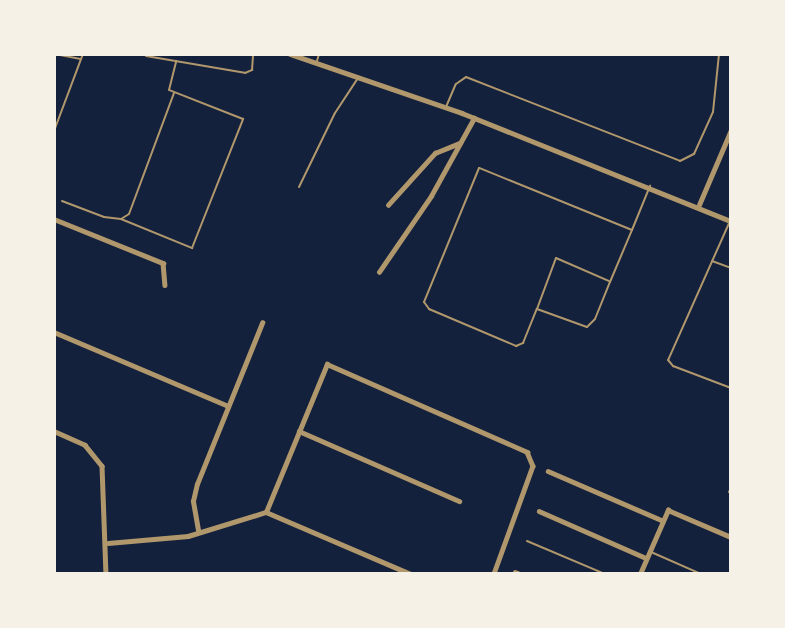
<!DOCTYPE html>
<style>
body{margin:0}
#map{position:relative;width:785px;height:628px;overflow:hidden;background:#14213d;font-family:Mulish,sans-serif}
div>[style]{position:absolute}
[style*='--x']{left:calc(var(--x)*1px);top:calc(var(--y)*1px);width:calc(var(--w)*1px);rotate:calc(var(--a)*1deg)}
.service>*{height:2px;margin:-1px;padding:0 1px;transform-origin:1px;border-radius:1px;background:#b1986c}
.minor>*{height:4.5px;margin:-2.25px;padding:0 2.25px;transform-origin:2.25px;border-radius:2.25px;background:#b1986c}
span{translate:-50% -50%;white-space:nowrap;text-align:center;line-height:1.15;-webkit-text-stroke:5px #f6f1e7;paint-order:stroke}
.frame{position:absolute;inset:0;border:56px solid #f6f1e7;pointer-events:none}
</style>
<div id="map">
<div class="service">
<div style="--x:55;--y:54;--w:26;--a:11"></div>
<div style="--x:81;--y:59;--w:5;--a:-68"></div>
<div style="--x:146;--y:56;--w:100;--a:9.7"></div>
<div style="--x:245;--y:73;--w:8;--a:-23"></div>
<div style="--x:252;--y:70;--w:16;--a:-86"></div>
<div style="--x:317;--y:61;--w:7;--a:-74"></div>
<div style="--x:446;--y:107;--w:25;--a:-67"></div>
<div style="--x:456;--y:84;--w:12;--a:-35"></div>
<div style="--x:466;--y:77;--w:230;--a:21.4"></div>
<div style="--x:680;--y:161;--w:16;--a:-27"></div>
<div style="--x:694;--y:154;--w:46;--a:-65.7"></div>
<div style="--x:713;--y:112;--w:58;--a:-84.1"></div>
<div style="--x:54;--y:131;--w:77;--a:-69.4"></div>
<div style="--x:299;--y:187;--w:82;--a:-64.1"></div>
<div style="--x:335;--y:113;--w:42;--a:-56.7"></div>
<div style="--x:62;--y:201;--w:45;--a:20.9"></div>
<div style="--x:104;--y:217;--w:17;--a:7"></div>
<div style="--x:121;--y:219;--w:9;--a:-32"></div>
<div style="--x:129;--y:214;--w:129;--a:-69.6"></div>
<div style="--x:121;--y:219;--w:77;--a:22.2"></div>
<div style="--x:192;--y:248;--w:139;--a:-68.4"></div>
<div style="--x:243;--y:119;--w:79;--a:-158.6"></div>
<div style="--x:169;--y:90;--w:30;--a:-76"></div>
<div style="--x:730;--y:221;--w:152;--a:114"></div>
<div style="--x:668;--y:360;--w:8;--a:50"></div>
<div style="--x:673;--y:366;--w:62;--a:20.8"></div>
<div style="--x:632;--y:230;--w:165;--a:-157.9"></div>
<div style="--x:479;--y:168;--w:145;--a:112.3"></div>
<div style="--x:424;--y:302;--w:9;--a:54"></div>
<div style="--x:429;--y:309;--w:95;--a:23"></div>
<div style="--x:516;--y:346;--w:8;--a:-23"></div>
<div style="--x:523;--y:343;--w:37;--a:-68"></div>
<div style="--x:537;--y:309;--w:53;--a:19.8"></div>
<div style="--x:587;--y:327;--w:11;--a:-45"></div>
<div style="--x:595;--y:319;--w:40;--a:-68"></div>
<div style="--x:610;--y:282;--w:56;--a:-67.1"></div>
<div style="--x:632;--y:230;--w:48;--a:-67.8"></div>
<div style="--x:712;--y:261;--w:20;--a:20"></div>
<div style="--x:537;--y:309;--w:54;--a:-69.6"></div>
<div style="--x:556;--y:258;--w:58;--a:23.5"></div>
<div style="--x:729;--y:492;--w:4;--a:-63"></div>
<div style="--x:527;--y:541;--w:85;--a:22.9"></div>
<div style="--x:651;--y:552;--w:55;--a:23.7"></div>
</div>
<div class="minor">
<div style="--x:290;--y:54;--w:182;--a:18.9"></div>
<div style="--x:462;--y:113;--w:290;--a:21.9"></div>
<div style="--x:388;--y:205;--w:70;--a:-47.9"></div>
<div style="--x:435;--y:153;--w:27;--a:-22"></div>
<div style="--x:699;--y:205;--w:82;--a:-66.9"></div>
<div style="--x:54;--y:219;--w:118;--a:22"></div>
<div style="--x:163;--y:263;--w:22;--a:85"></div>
<div style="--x:379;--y:272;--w:92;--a:-55.6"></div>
<div style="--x:431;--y:196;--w:89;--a:-61.1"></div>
<div style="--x:54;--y:332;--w:189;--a:23"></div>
<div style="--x:54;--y:431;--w:34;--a:24"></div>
<div style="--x:85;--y:445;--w:27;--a:51"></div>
<div style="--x:102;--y:466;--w:108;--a:87.9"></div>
<div style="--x:299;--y:431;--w:175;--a:23.6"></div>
<div style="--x:548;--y:471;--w:123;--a:23.4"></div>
<div style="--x:539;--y:511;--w:117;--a:23.7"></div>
<div style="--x:266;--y:512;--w:160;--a:-67.6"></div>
<div style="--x:327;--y:364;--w:219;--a:23.7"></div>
<div style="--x:527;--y:452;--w:15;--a:67"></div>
<div style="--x:533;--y:466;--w:115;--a:109.9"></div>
<div style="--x:266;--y:512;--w:158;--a:23.2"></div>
<div style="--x:198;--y:530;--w:29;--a:-100"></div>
<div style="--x:193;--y:501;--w:17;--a:-77"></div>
<div style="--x:197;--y:484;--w:174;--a:-68"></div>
<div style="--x:108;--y:543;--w:80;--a:-5"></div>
<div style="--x:188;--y:536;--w:82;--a:-17.1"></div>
<div style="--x:515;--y:572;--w:5;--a:22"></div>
<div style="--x:640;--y:574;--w:70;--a:-66.4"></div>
<div style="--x:668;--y:510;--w:69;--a:23.2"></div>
</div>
<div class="frame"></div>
</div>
